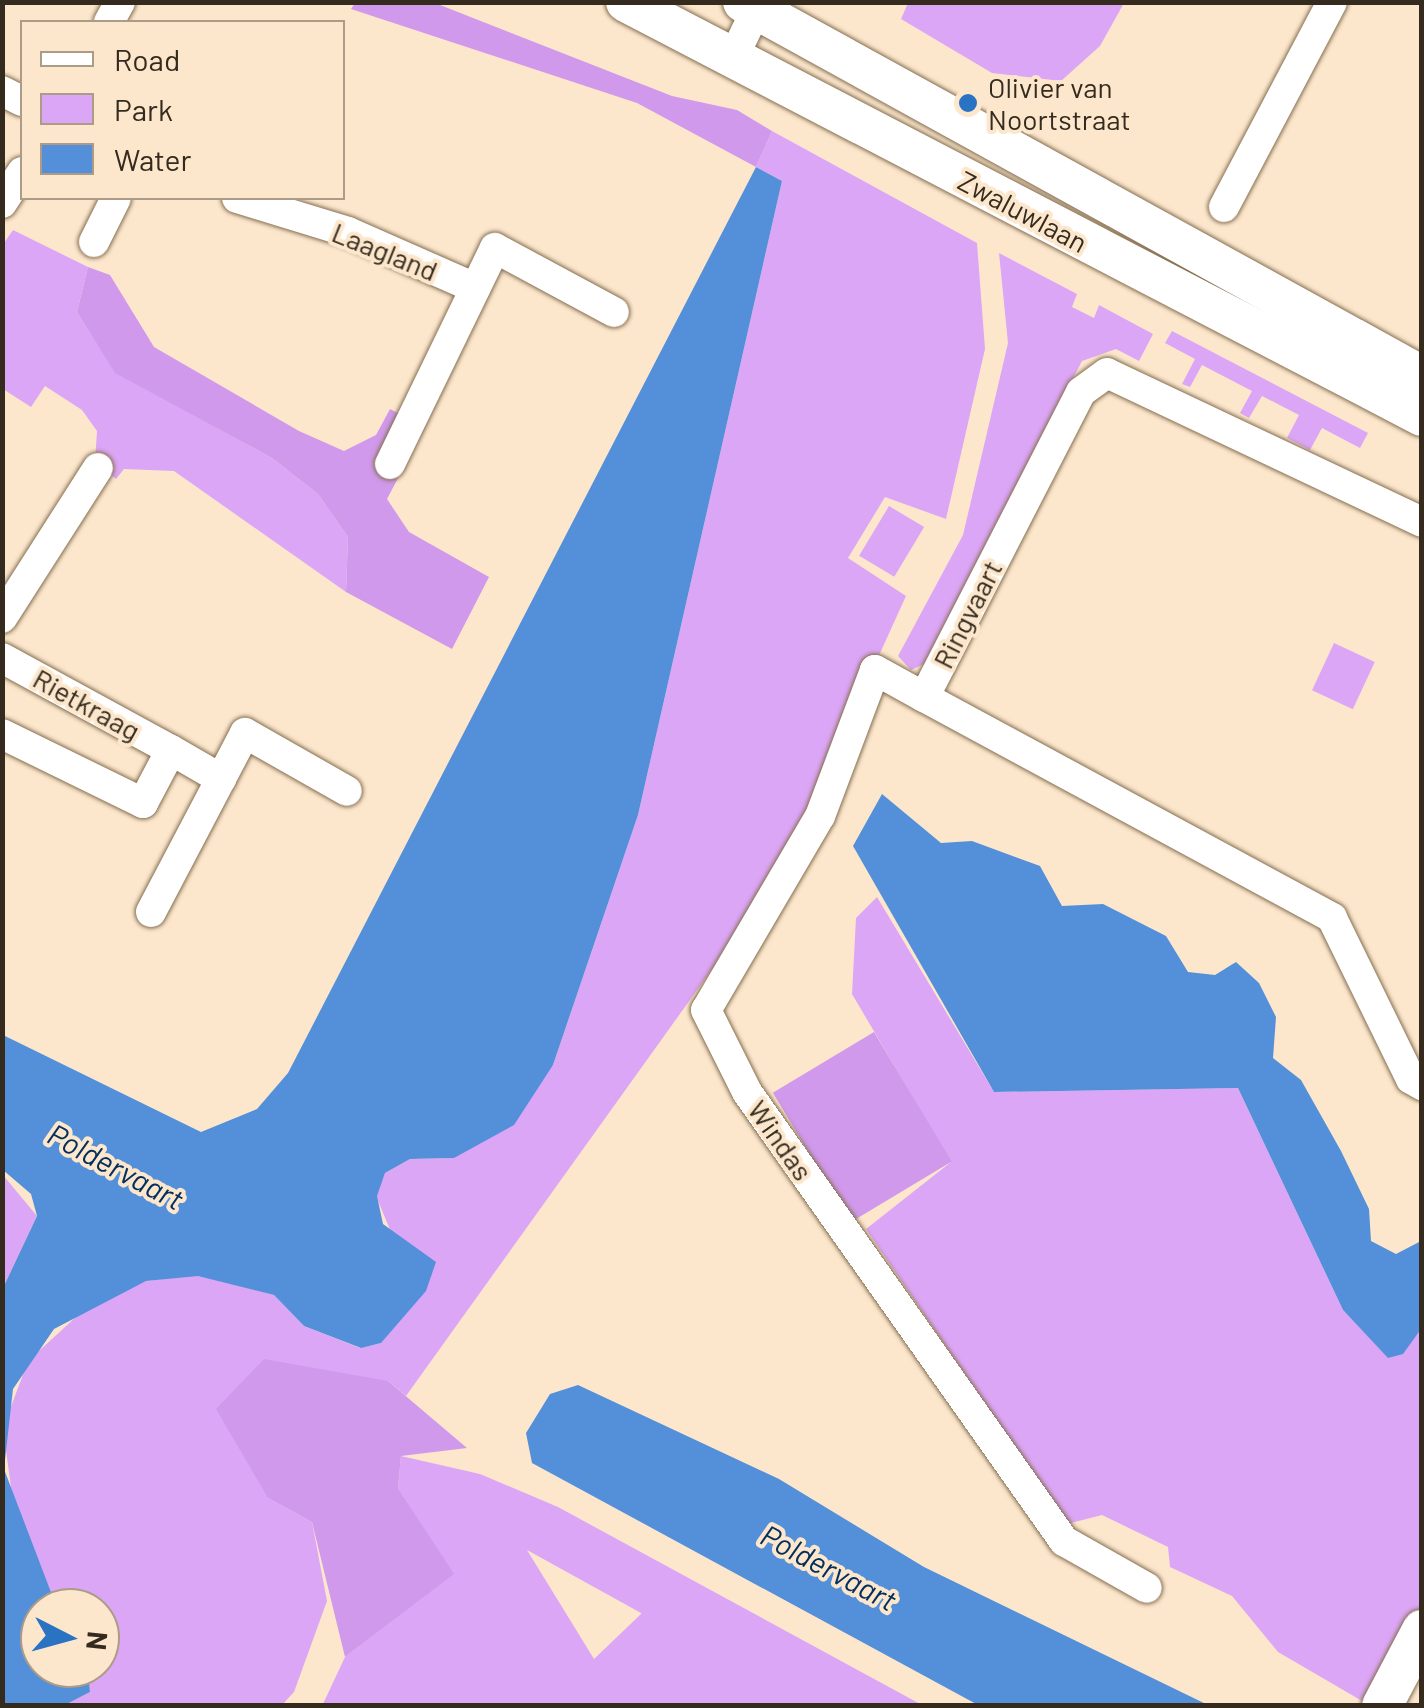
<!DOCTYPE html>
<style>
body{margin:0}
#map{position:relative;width:1424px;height:1708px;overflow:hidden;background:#fce7cd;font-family:Barlow,sans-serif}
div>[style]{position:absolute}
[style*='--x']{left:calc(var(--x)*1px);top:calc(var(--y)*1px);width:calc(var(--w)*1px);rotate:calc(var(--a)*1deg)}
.green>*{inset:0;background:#dca6f6;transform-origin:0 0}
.forest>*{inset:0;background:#d099eb;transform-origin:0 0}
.water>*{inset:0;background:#5390d9}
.roads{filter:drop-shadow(0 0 2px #856e50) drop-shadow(0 0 2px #856e50)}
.minor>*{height:30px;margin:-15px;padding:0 15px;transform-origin:15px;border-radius:15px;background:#fff}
.secondary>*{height:40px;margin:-20px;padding:0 20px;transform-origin:20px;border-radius:20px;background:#fff}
.dots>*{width:28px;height:28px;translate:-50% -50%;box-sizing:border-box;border:5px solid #fce7cd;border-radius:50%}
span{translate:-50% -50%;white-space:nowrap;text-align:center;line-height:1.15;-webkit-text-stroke:8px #fce7cd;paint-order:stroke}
.poi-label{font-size:28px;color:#342b1e}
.left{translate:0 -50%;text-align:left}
.street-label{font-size:28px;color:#342b1e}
.water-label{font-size:30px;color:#022f5d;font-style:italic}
.frame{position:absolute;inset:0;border:5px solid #342b1e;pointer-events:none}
.legend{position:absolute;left:20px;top:20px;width:325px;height:180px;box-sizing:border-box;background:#fce7cd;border:2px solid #ac9c87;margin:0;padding:12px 18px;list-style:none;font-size:30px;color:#342b1e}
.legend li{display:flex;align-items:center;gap:20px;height:50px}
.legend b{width:50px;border:2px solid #ac9c87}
.north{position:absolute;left:20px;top:1588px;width:100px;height:100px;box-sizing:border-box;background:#fce7cd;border:2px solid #ac9c87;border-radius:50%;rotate:96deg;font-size:28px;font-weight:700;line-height:40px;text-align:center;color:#342b1e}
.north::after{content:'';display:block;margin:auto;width:35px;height:45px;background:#2a72c2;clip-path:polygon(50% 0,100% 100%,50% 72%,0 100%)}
</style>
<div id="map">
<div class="green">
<div style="clip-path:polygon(908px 3px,1124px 3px,1100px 46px,1061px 81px,992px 73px,901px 19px)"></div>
<div style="clip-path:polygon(772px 131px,977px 243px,985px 349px,946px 519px,885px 497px,848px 558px,906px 596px,811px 805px,715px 965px,406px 1396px,388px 1381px,268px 1498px,312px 1522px,327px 1601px,294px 1692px,282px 1705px,65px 1705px,90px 1692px,88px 1668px,100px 1668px,100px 1608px,57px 1608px,15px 1517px,3px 1428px,28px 1361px,89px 1305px,146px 1281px,198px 1275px,274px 1295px,304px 1326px,360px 1348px,381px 1343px,393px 1237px,376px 1196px,385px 1173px,410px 1159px,454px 1158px,553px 1065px,638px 815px,782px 181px,756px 167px)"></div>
<div style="clip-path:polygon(13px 230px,88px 267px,77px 312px,115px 372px,272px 458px,318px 494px,348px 537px,346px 592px,174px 471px,124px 469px,116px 479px,95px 462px,97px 431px,82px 410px,45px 386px,31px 407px,3px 389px,2px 246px)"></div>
<div style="clip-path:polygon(999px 253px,1077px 294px,1072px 307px,1094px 318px,1099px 305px,1153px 334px,1139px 361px,1116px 349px,1082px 361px,924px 664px,911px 670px,898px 656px,963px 535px,1008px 343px)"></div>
<div style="clip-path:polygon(1172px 331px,1368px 433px,1360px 448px,1322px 428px,1310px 450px,1287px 438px,1299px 415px,1262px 396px,1249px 418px,1240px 413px,1252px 391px,1202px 365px,1190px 387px,1182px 384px,1195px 359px,1165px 343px)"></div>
<div style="left:889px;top:506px;width:41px;height:58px;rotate:31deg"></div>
<div style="left:1334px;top:643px;width:45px;height:52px;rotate:25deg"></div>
<div style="clip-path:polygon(877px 897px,994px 1092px,1238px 1088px,1343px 1310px,1389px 1358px,1421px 1329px,1421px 1627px,1369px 1705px,1278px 1652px,1232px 1596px,1170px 1567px,1168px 1547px,1102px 1515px,1067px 1524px,866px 1229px,951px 1162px,852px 994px,856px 918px)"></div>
<div style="clip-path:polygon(3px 1175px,37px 1216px,3px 1288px)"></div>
<div style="clip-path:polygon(evenodd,401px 1456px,480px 1474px,558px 1507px,922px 1705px,322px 1706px,345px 1657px,453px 1574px,398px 1488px,401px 1456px,527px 1550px,641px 1613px,641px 1614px,594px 1659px,527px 1550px)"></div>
</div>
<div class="forest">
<div style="clip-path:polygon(355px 3px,435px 3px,672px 96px,737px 110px,772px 131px,756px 167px,637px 103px,351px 9px)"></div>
<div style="clip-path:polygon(88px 267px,110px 275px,154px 347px,299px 431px,344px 451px,376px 435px,390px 409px,425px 427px,387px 499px,409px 532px,489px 577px,452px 649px,346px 592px,348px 537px,318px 494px,272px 458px,115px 373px,77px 312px)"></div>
<div style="left:874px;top:1032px;width:151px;height:118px;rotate:59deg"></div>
<div style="clip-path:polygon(264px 1359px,388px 1381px,467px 1448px,401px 1456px,398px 1488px,454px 1574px,345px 1657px,312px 1522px,268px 1498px,216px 1409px)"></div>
</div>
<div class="water">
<div style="clip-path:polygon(756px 167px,782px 181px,638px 815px,553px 1065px,514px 1125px,454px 1158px,410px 1159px,385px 1173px,377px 1196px,383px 1224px,436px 1262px,426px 1291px,381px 1343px,361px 1348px,304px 1326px,274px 1295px,198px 1276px,146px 1281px,54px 1329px,13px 1389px,4px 1469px,57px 1608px,40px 1608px,40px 1668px,88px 1668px,90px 1692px,65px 1705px,3px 1705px,3px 1288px,37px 1216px,31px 1194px,3px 1170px,3px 1035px,201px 1132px,257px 1109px,288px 1073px)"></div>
<div style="clip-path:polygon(882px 794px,941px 843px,972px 841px,1040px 866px,1062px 906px,1103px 904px,1166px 936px,1188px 972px,1215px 975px,1236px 962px,1259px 983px,1276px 1017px,1273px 1058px,1301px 1080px,1341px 1151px,1369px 1209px,1371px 1241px,1396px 1254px,1421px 1241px,1421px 1329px,1403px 1354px,1388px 1358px,1343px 1310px,1238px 1088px,994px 1092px,853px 846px)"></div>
<div style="clip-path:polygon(578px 1385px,779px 1479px,924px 1567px,1208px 1705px,978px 1705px,532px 1463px,526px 1433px,550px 1394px)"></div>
</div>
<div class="roads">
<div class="minor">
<div style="--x:109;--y:22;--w:23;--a:-61"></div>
<div style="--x:733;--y:58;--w:62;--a:-64.3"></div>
<div style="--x:2;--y:91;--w:22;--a:27"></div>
<div style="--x:237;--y:198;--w:116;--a:17"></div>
<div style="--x:348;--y:232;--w:139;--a:23.8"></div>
<div style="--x:2;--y:203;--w:37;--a:-57"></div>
<div style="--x:1224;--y:207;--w:232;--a:-62.2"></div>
<div style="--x:94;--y:242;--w:49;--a:-63.4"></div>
<div style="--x:390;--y:464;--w:240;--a:-64.1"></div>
<div style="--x:495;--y:248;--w:135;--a:28.3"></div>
<div style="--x:1422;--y:522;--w:348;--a:-154.7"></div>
<div style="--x:1107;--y:373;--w:32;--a:144"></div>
<div style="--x:1081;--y:392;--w:343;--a:117.2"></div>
<div style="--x:924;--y:697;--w:464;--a:28.4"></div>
<div style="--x:1332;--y:918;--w:179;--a:63.9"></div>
<div style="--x:1411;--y:1079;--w:13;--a:29"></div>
<div style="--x:2;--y:618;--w:178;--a:-57.4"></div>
<div style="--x:2;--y:658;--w:192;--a:28.6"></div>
<div style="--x:924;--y:697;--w:56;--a:-151.1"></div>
<div style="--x:875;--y:670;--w:156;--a:110.6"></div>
<div style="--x:820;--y:816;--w:225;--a:120.4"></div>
<div style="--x:706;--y:1010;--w:92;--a:63.4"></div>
<div style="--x:747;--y:1092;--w:550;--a:54.78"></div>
<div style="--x:1064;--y:1541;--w:95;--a:29.5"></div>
<div style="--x:2;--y:734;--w:157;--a:26.1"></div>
<div style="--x:143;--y:803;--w:60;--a:-62.2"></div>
<div style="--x:171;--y:750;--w:58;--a:30.1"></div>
<div style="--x:151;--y:912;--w:202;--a:-62.3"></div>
<div style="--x:245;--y:733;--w:117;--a:29.6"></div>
</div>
<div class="secondary">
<div style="--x:626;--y:2;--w:897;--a:27.48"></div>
<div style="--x:743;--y:2;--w:775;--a:28.85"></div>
<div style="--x:1382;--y:1706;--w:86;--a:-62.2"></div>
</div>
</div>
<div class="dots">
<div style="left:968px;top:103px;background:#2a72c2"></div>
</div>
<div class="poi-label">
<span class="left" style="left:988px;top:103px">Olivier van<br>Noortstraat</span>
</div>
<div class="street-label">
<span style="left:1023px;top:211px;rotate:28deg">Zwaluwlaan</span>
<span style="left:385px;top:251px;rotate:22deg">Laagland</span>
<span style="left:967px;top:614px;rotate:-63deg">Ringvaart</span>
<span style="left:87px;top:704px;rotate:29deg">Rietkraag</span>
<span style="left:781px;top:1140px;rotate:55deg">Windas</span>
</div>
<div class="water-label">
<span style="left:116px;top:1166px;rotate:28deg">Poldervaart</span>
<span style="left:829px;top:1567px;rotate:28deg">Poldervaart</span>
</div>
<div class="frame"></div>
<ul class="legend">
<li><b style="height:12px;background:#fff"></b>Road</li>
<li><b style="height:28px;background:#dca6f6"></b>Park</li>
<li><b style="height:28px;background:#5390d9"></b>Water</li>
</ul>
<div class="north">N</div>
</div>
